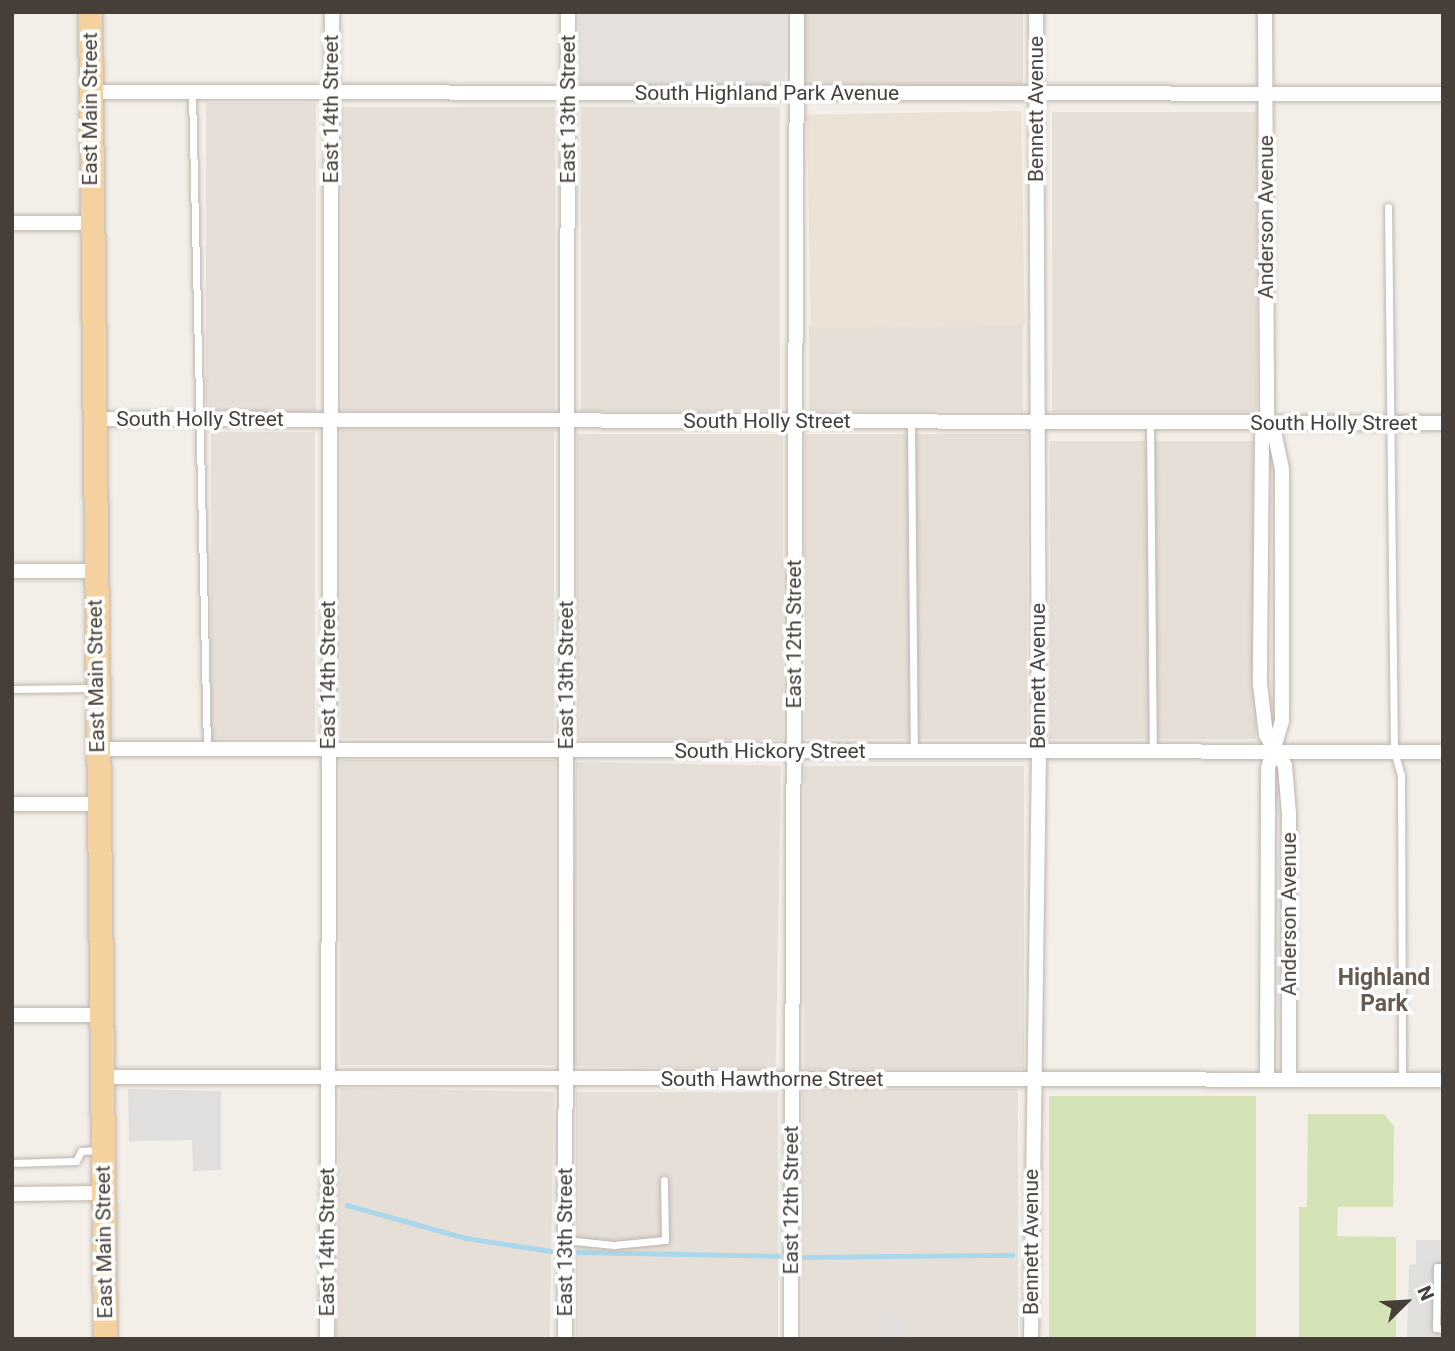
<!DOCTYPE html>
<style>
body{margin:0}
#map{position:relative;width:1455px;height:1351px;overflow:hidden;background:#f3eee8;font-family:Roboto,sans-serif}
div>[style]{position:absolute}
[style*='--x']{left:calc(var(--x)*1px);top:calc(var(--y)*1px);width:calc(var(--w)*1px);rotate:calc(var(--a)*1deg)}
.residential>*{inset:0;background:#e6dfd7;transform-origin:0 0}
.industrial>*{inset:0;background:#e5e0dd;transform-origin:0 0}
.education>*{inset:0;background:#ebe1d4;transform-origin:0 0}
.green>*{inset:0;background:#d4e3b5;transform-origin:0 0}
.parking>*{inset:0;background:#e1dfdd}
.stream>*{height:4.5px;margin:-2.25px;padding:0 2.25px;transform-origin:2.25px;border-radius:2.25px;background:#aad8ea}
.roads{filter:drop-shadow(0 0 2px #bdb5ac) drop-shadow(0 0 2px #bdb5ac)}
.lane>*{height:7px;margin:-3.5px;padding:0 3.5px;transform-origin:3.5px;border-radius:3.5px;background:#fff}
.street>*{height:14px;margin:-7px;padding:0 7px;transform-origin:7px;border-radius:7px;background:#fff}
.primary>*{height:23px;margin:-11.5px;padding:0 11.5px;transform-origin:11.5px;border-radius:11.5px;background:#f5d19f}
span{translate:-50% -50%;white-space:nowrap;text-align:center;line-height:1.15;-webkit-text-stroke:7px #fff;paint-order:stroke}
.street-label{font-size:21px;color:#463e38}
.neighbourhood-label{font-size:23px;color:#675b50;font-weight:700}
.frame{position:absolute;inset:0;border:14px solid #463e38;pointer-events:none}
.north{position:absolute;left:1371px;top:1267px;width:70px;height:70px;-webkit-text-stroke:5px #fff;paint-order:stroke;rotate:66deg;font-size:19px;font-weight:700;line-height:28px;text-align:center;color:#463e38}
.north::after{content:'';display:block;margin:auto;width:24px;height:32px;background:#463e38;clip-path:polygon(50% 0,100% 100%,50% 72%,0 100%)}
</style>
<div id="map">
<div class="residential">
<div style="left:804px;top:12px;width:219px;height:76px"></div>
<div style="left:206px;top:103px;width:110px;height:309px"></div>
<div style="left:342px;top:107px;width:213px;height:303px"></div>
<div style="left:581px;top:107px;width:199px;height:304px"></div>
<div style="left:1052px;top:112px;width:205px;height:300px"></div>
<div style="left:1023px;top:325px;width:86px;height:214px;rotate:90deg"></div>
<div style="left:341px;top:430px;width:213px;height:308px"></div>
<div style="left:211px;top:432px;width:104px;height:306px"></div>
<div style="left:577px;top:434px;width:206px;height:306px"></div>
<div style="left:805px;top:434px;width:222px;height:305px"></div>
<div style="left:1050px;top:441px;width:206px;height:298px"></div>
<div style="left:340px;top:760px;width:215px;height:305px"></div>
<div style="left:576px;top:762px;width:205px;height:304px;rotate:1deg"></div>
<div style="left:804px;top:766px;width:220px;height:303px"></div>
<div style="left:340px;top:1088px;width:214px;height:251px;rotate:1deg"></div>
<div style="left:802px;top:1089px;width:216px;height:250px"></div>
<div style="left:576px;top:1092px;width:202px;height:247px"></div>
</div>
<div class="industrial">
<div style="left:579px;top:12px;width:206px;height:74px"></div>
</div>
<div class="education">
<div style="left:1021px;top:111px;width:214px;height:214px;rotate:89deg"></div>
</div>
<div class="green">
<div style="left:1049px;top:1096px;width:207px;height:243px"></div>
<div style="clip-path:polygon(1308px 1114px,1384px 1114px,1394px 1126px,1393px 1207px,1338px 1207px,1337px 1236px,1396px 1237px,1396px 1339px,1299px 1339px,1299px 1207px,1307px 1207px)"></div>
</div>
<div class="parking">
<div style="clip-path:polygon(128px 1089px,221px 1091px,221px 1170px,193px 1171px,192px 1140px,129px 1141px)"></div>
<div style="clip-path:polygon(1416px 1240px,1443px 1240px,1443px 1339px,1407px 1339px,1409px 1265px,1416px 1264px)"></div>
<div style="clip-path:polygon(880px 1311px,906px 1326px,908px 1339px,880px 1339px)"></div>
</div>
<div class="stream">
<div style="--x:347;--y:1205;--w:123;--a:15.5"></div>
<div style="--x:466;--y:1238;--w:86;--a:8.7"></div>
<div style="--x:578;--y:1252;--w:200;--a:1.1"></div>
<div style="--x:804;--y:1257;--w:208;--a:-0.6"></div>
</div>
<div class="roads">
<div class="lane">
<div style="--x:192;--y:92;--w:657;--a:88.69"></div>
<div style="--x:1388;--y:207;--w:544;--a:89.37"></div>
<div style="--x:1394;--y:751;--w:25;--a:74"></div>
<div style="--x:1401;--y:775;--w:305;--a:89.8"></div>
<div style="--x:911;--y:422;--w:329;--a:89.5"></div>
<div style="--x:1150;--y:423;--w:328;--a:89.5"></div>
<div style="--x:12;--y:689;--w:84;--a:-0.7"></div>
<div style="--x:12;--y:1163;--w:64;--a:-1.8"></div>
<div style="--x:76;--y:1161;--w:11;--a:-63"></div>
<div style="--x:81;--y:1151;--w:18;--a:-3"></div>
<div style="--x:565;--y:1240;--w:49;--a:5.8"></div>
<div style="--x:614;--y:1245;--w:51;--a:-5.6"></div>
<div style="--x:665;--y:1240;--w:60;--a:-91"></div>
<div style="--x:1443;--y:1267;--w:6;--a:180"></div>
<div style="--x:1437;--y:1267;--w:61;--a:90.9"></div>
<div style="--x:1436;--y:1328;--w:7;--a:8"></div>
</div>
<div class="street">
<div style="--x:1265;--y:12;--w:410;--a:89.7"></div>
<div style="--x:1267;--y:422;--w:16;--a:108"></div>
<div style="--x:1262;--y:437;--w:247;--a:90.5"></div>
<div style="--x:1260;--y:684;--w:51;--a:83.3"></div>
<div style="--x:1266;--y:735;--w:36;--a:58"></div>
<div style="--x:1285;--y:766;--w:48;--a:85.2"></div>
<div style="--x:1289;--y:814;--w:266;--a:90"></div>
<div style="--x:90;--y:92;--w:1353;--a:0.08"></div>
<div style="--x:12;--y:223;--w:78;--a:0"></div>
<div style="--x:92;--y:419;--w:1351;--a:0.17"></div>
<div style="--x:12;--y:571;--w:83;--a:0"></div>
<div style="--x:97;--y:749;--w:1346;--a:0.13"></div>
<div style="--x:12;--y:804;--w:86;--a:0"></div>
<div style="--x:12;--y:1015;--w:89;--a:0"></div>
<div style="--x:102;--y:1077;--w:1341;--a:0.13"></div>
<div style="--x:1267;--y:1080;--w:312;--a:-89.8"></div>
<div style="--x:1268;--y:768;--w:49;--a:-73.4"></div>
<div style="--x:1282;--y:721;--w:252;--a:-90"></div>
<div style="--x:1282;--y:469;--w:34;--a:-102"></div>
<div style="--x:1275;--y:436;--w:16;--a:-120"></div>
<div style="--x:12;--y:1194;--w:91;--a:-0.6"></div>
<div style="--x:327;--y:1339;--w:1327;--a:-89.78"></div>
<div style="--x:565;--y:1339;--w:1327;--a:-89.87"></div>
<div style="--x:791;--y:1339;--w:1327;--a:-89.74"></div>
<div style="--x:1031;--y:1339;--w:588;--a:-89.22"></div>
<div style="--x:1039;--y:751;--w:739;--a:-90.23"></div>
</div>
<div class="primary">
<div style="--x:90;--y:12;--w:1327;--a:89.35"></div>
</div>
</div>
<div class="street-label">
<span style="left:767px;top:93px">South Highland Park Avenue</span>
<span style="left:90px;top:109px;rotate:-90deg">East Main Street</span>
<span style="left:331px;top:109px;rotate:-90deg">East 14th Street</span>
<span style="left:568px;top:109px;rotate:-90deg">East 13th Street</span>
<span style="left:1036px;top:109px;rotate:-90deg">Bennett Avenue</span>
<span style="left:1266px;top:217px;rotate:-90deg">Anderson Avenue</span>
<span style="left:200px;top:419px">South Holly Street</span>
<span style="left:767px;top:421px">South Holly Street</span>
<span style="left:1334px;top:423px">South Holly Street</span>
<span style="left:794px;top:634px;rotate:-90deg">East 12th Street</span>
<span style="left:328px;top:675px;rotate:-90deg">East 14th Street</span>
<span style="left:566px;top:675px;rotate:-90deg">East 13th Street</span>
<span style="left:96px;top:676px;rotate:-91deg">East Main Street</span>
<span style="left:1038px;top:676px;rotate:-90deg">Bennett Avenue</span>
<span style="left:770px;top:751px">South Hickory Street</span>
<span style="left:1289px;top:914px;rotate:-90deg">Anderson Avenue</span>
<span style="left:772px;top:1079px">South Hawthorne Street</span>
<span style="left:791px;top:1200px;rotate:-90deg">East 12th Street</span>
<span style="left:104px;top:1242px;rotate:-91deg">East Main Street</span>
<span style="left:327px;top:1242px;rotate:-90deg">East 14th Street</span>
<span style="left:565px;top:1242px;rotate:-90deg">East 13th Street</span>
<span style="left:1031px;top:1242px;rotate:-90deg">Bennett Avenue</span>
</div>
<div class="neighbourhood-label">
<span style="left:1384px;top:991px">Highland<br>Park</span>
</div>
<div class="frame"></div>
<div class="north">N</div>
</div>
